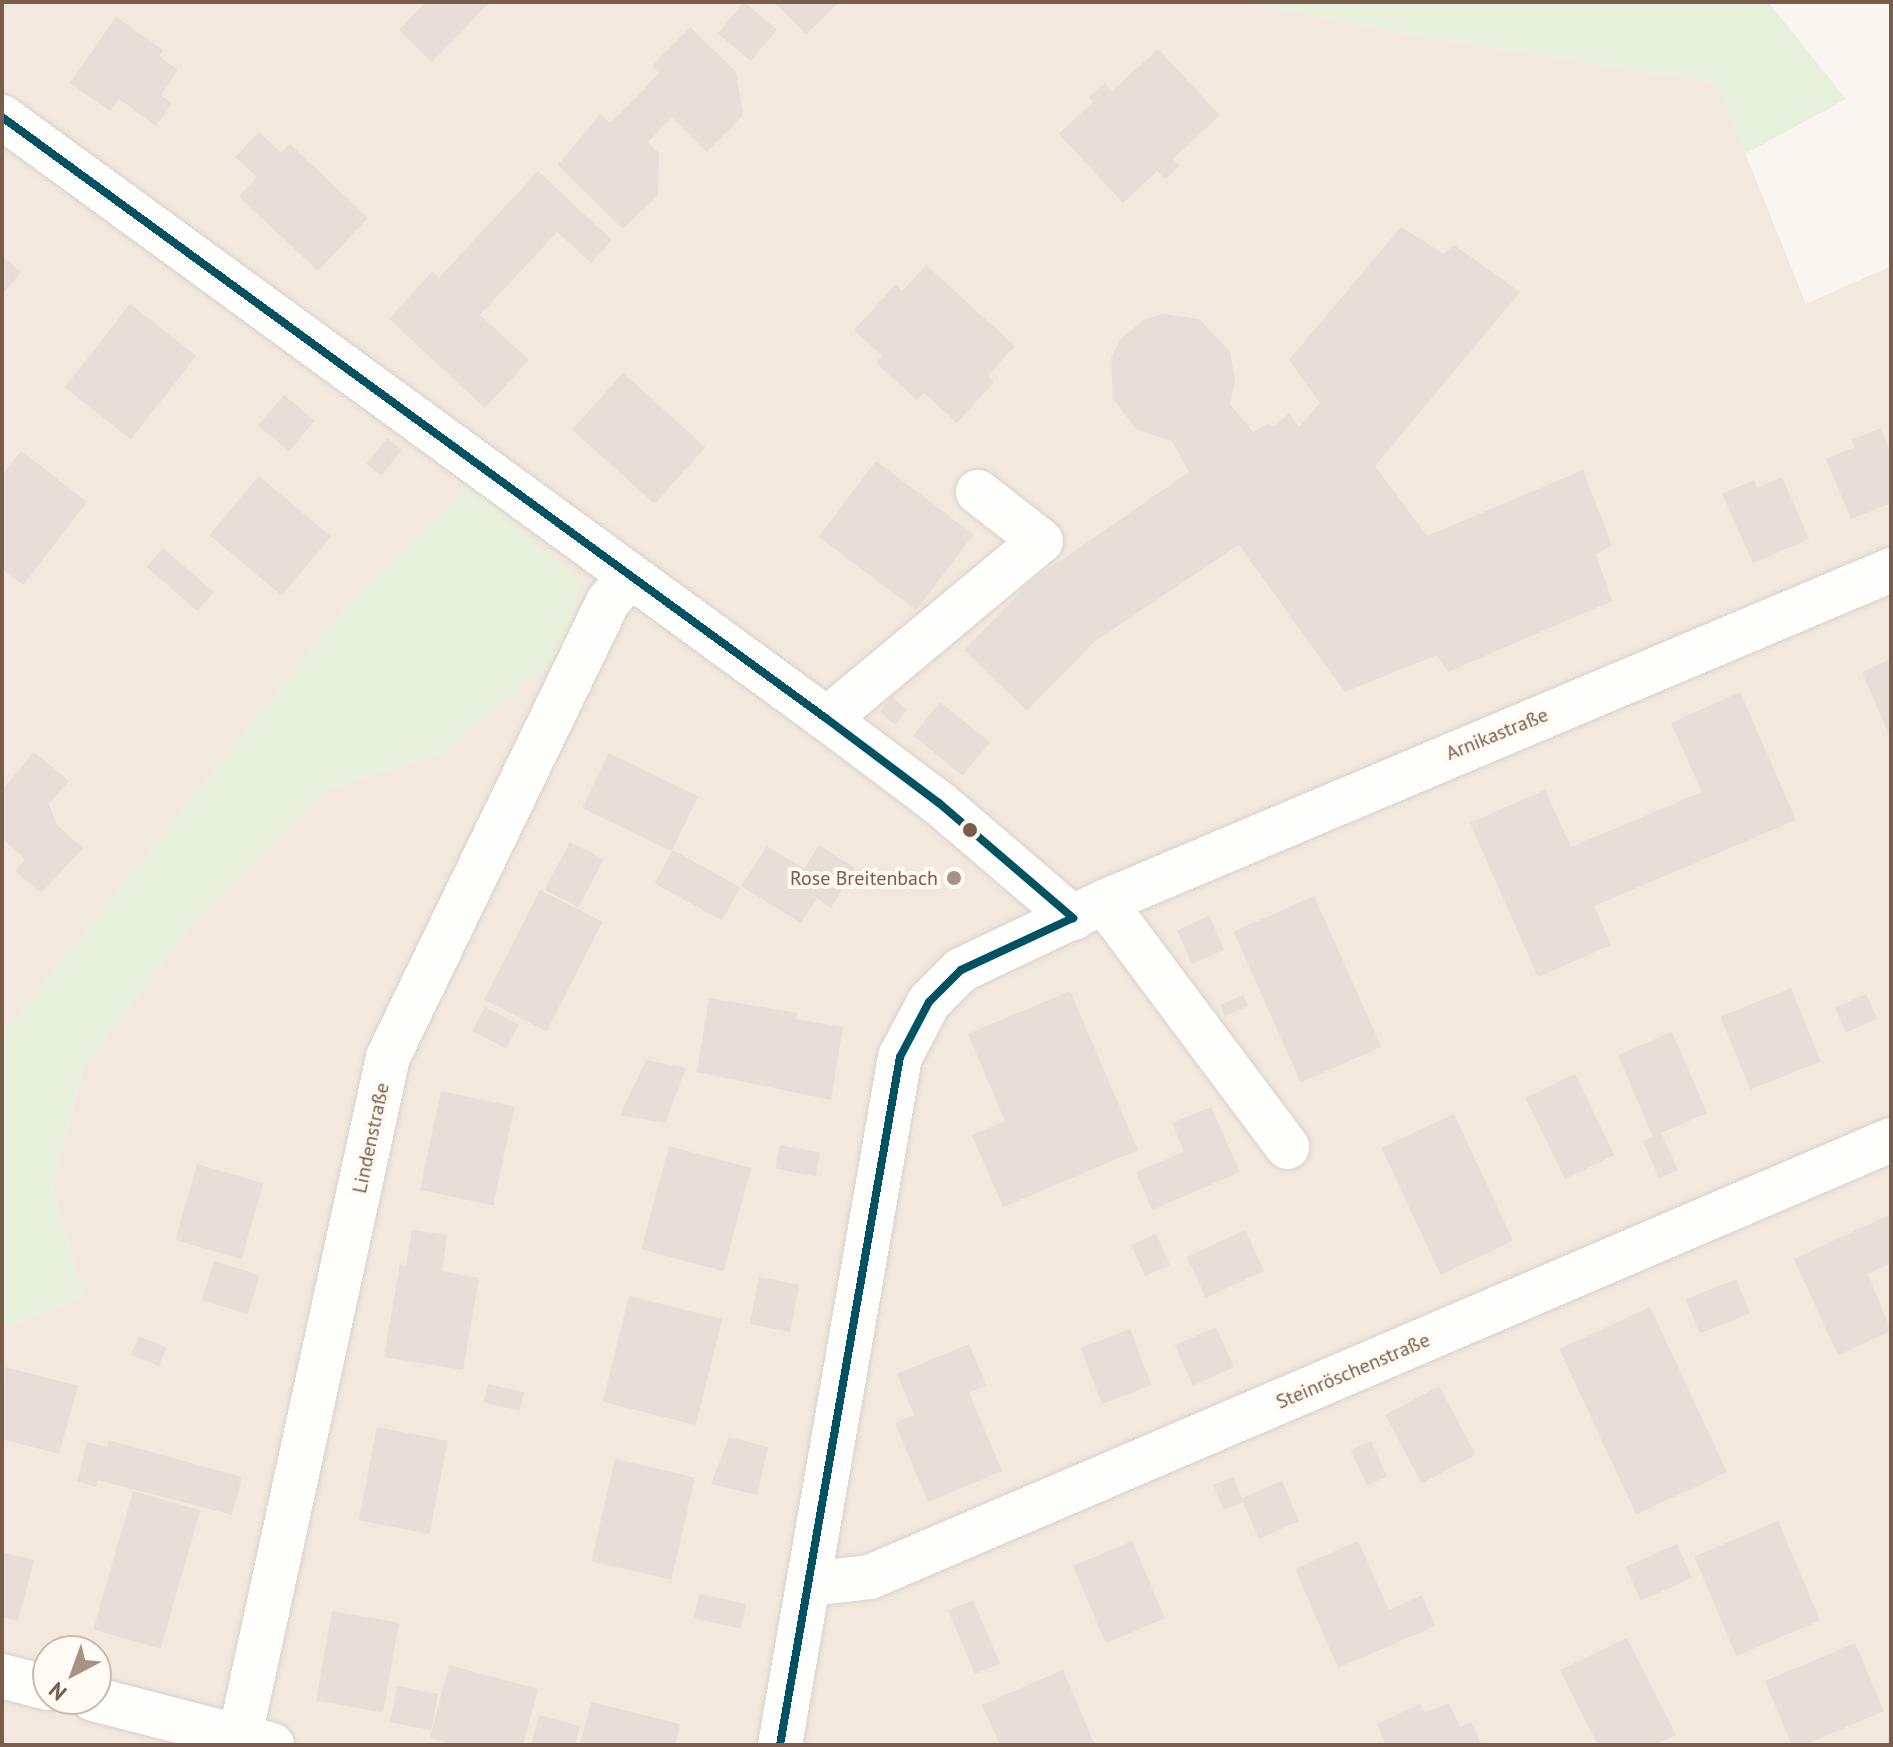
<!DOCTYPE html>
<meta charset="utf-8">
<style>
body{margin:0}
#map{position:relative;width:1893px;height:1747px;overflow:hidden;background:#f9f5f0;font-family:"PT Sans",sans-serif}
div>[style]{position:absolute}
[style*='--x']{left:calc(var(--x)*1px);top:calc(var(--y)*1px);width:calc(var(--w)*1px);rotate:calc(var(--a)*1deg)}
.residential>*{inset:0;background:#f2e8de}
.green>*{inset:0;background:#e7f0db}
.building>*{inset:0;background:#e6ded7;transform-origin:0 0}
.roads{filter:drop-shadow(0 0 2px #d7d1cb) drop-shadow(0 0 2px #d7d1cb)}
.minor>*{height:44px;margin:-22px;padding:0 22px;transform-origin:22px;border-radius:22px;background:#fefefd}
.bus-1>*{height:8px;margin:-4px;padding:0 4px;transform-origin:4px;border-radius:4px;background:#005262}
.dots>*{width:22px;height:22px;translate:-50% -50%;box-sizing:border-box;border:4px solid #fffaf3;border-radius:50%}
span{translate:-50% -50%;white-space:nowrap;text-align:center;line-height:1.15;-webkit-text-stroke:8px #fffaf3;paint-order:stroke}
.street-label{font-size:20px;color:#7a5c4d}
.poi-label{font-size:20px;color:#7a5c4d}
.right{translate:-100% -50%;text-align:right}
.frame{position:absolute;inset:0;border:4px solid #7a5c4d;pointer-events:none}
.north{position:absolute;left:32px;top:1635px;width:80px;height:80px;box-sizing:border-box;background:#fffaf3;border:2px solid #cabbb1;border-radius:50%;rotate:221deg;font-size:22px;font-weight:700;line-height:32px;text-align:center;color:#7a5c4d}
.north::after{content:'';display:block;margin:auto;width:28px;height:36px;background:#a69286;clip-path:polygon(50% 0,100% 100%,50% 72%,0 100%)}
</style>
<div id="map">
<div class="residential">
<div style="clip-path:polygon(evenodd,2px 2px,1250px 2px,1389px 31px,1717px 83px,1806px 304px,1891px 266px,1891px 1745px,2px 1745px,2px 1325px,8px 1327px,84px 1296px,52px 1186px,84px 1066px,197px 919px,327px 789px,442px 753px,470px 486px,347px 605px,2px 1035px,2px 2px,48px 1651px,96px 1651px,96px 1699px,48px 1699px,48px 1651px)"></div>
</div>
<div class="green">
<div style="clip-path:polygon(1250px 2px,1768px 2px,1846px 99px,1745px 154px,1717px 83px,1389px 31px)"></div>
<div style="clip-path:polygon(470px 485px,582px 582px,560px 654px,442px 753px,327px 789px,197px 919px,84px 1066px,52px 1186px,84px 1296px,8px 1327px,2px 1325px,2px 1035px,347px 605px)"></div>
</div>
<div class="building">
<div style="clip-path:polygon(426px 2px,490px 2px,432px 62px,399px 30px)"></div>
<div style="left:744px;top:2px;width:43px;height:41px;rotate:40deg"></div>
<div style="clip-path:polygon(774px 2px,840px 2px,806px 34px)"></div>
<div style="clip-path:polygon(116px 17px,163px 50px,159px 56px,178px 70px,161px 95px,172px 103px,156px 126px,119px 99px,110px 111px,70px 83px)"></div>
<div style="clip-path:polygon(690px 27px,736px 72px,743px 115px,707px 152px,672px 117px,648px 142px,659px 153px,658px 195px,623px 229px,558px 165px,600px 114px,610px 123px,644px 89px,659px 73px,652px 66px)"></div>
<div style="clip-path:polygon(1158px 49px,1220px 115px,1173px 159px,1180px 166px,1165px 179px,1157px 171px,1123px 203px,1059px 134px,1093px 102px,1089px 97px,1105px 83px,1112px 91px)"></div>
<div style="clip-path:polygon(259px 132px,281px 153px,290px 144px,368px 218px,318px 271px,239px 197px,257px 177px,235px 157px)"></div>
<div style="clip-path:polygon(538px 171px,612px 240px,591px 263px,557px 232px,480px 315px,529px 360px,485px 408px,389px 319px,432px 272px,439px 278px)"></div>
<div style="clip-path:polygon(1401px 227px,1444px 254px,1454px 245px,1520px 292px,1375px 466px,1427px 536px,1583px 470px,1612px 546px,1596px 554px,1612px 601px,1448px 672px,1437px 655px,1345px 692px,1239px 545px,1094px 642px,1027px 711px,964px 650px,1031px 581px,1189px 472px,1172px 441px,1136px 429px,1113px 399px,1111px 358px,1120px 340px,1143px 320px,1162px 314px,1199px 319px,1230px 352px,1235px 380px,1230px 404px,1253px 432px,1269px 423px,1274px 427px,1289px 413px,1299px 427px,1320px 403px,1289px 360px)"></div>
<div style="clip-path:polygon(2px 256px,21px 272px,2px 295px)"></div>
<div style="clip-path:polygon(926px 265px,1015px 346px,988px 375px,994px 382px,957px 423px,924px 393px,917px 400px,876px 363px,882px 356px,854px 330px,896px 284px,902px 291px)"></div>
<div style="left:130px;top:304px;width:84px;height:106px;rotate:38deg"></div>
<div style="left:623px;top:373px;width:111px;height:76px;rotate:42deg"></div>
<div style="left:284px;top:395px;width:40px;height:40px;rotate:40deg"></div>
<div style="clip-path:polygon(1881px 428px,1891px 454px,1891px 503px,1851px 519px,1826px 459px,1855px 447px,1852px 440px)"></div>
<div style="left:387px;top:438px;width:19px;height:33px;rotate:39deg"></div>
<div style="clip-path:polygon(21px 451px,87px 502px,23px 585px,2px 569px,2px 475px)"></div>
<div style="left:876px;top:461px;width:122px;height:95px;rotate:37deg"></div>
<div style="left:259px;top:476px;width:94px;height:77px;rotate:40deg"></div>
<div style="clip-path:polygon(1782px 477px,1809px 539px,1753px 563px,1722px 494px,1754px 480px,1757px 488px)"></div>
<div style="left:163px;top:548px;width:67px;height:25px;rotate:41deg"></div>
<div style="clip-path:polygon(1891px 659px,1891px 739px,1862px 672px)"></div>
<div style="clip-path:polygon(1740px 692px,1796px 820px,1594px 906px,1611px 945px,1538px 977px,1470px 823px,1545px 790px,1571px 847px,1702px 792px,1671px 723px)"></div>
<div style="left:892px;top:697px;width:20px;height:19px;rotate:41deg"></div>
<div style="left:940px;top:702px;width:64px;height:43px;rotate:39deg"></div>
<div style="clip-path:polygon(34px 752px,69px 781px,49px 804px,57px 825px,83px 848px,41px 893px,15px 871px,25px 859px,2px 838px,2px 790px)"></div>
<div style="left:609px;top:753px;width:99px;height:61px;rotate:26deg"></div>
<div style="left:570px;top:842px;width:38px;height:54px;rotate:28deg"></div>
<div style="clip-path:polygon(819px 845px,855px 868px,831px 908px,817px 898px,801px 923px,741px 886px,767px 846px,804px 869px)"></div>
<div style="left:673px;top:850px;width:77px;height:38px;rotate:29deg"></div>
<div style="left:540px;top:890px;width:70px;height:123px;rotate:27deg"></div>
<div style="left:1314px;top:896px;width:165px;height:88px;rotate:66deg"></div>
<div style="left:1209px;top:916px;width:37px;height:35px;rotate:66deg"></div>
<div style="left:1791px;top:988px;width:79px;height:76px;rotate:68deg"></div>
<div style="clip-path:polygon(1070px 991px,1138px 1150px,1003px 1207px,972px 1135px,1005px 1121px,968px 1034px)"></div>
<div style="left:1866px;top:994px;width:27px;height:34px;rotate:66deg"></div>
<div style="left:1243px;top:995px;width:12px;height:25px;rotate:66deg"></div>
<div style="clip-path:polygon(709px 998px,797px 1013px,796px 1019px,843px 1027px,831px 1100px,697px 1072px)"></div>
<div style="left:485px;top:1007px;width:38px;height:27px;rotate:28deg"></div>
<div style="clip-path:polygon(1672px 1032px,1707px 1113px,1661px 1133px,1678px 1170px,1659px 1178px,1643px 1141px,1653px 1137px,1618px 1055px)"></div>
<div style="clip-path:polygon(646px 1060px,686px 1068px,665px 1123px,620px 1115px)"></div>
<div style="left:1575px;top:1074px;width:90px;height:55px;rotate:64deg"></div>
<div style="left:441px;top:1091px;width:75px;height:101px;rotate:12deg"></div>
<div style="clip-path:polygon(1211px 1107px,1240px 1172px,1152px 1210px,1136px 1172px,1184px 1152px,1172px 1123px)"></div>
<div style="left:1454px;top:1114px;width:140px;height:80px;rotate:65deg"></div>
<div style="left:780px;top:1145px;width:41px;height:24px;rotate:11deg"></div>
<div style="left:669px;top:1146px;width:85px;height:107px;rotate:15deg"></div>
<div style="left:197px;top:1164px;width:69px;height:79px;rotate:16deg"></div>
<div style="clip-path:polygon(1891px 1214px,1891px 1263px,1868px 1274px,1891px 1331px,1838px 1355px,1794px 1259px)"></div>
<div style="clip-path:polygon(412px 1230px,447px 1235px,442px 1271px,479px 1278px,463px 1370px,384px 1357px,400px 1264px,406px 1266px)"></div>
<div style="left:1245px;top:1230px;width:45px;height:64px;rotate:65deg"></div>
<div style="left:1156px;top:1234px;width:34px;height:27px;rotate:66deg"></div>
<div style="left:214px;top:1261px;width:48px;height:41px;rotate:17deg"></div>
<div style="left:759px;top:1277px;width:41px;height:48px;rotate:11deg"></div>
<div style="left:1736px;top:1279px;width:37px;height:54px;rotate:68deg"></div>
<div style="left:629px;top:1296px;width:96px;height:109px;rotate:14deg"></div>
<div style="left:1650px;top:1307px;width:182px;height:100px;rotate:65deg"></div>
<div style="left:1216px;top:1327px;width:44px;height:45px;rotate:66deg"></div>
<div style="left:1130px;top:1329px;width:60px;height:53px;rotate:69deg"></div>
<div style="left:139px;top:1336px;width:30px;height:20px;rotate:23deg"></div>
<div style="clip-path:polygon(969px 1344px,986px 1385px,969px 1393px,1002px 1471px,928px 1502px,895px 1423px,914px 1415px,897px 1374px)"></div>
<div style="clip-path:polygon(5px 1367px,78px 1386px,59px 1454px,2px 1439px)"></div>
<div style="left:488px;top:1384px;width:37px;height:19px;rotate:13deg"></div>
<div style="left:1439px;top:1386px;width:78px;height:61px;rotate:62deg"></div>
<div style="left:377px;top:1427px;width:72px;height:95px;rotate:11deg"></div>
<div style="clip-path:polygon(729px 1437px,768px 1447px,757px 1495px,711px 1484px)"></div>
<div style="clip-path:polygon(108px 1440px,242px 1477px,232px 1515px,98px 1480px,96px 1487px,77px 1481px,87px 1442px,107px 1447px)"></div>
<div style="left:1371px;top:1441px;width:39px;height:22px;rotate:66deg"></div>
<div style="left:615px;top:1459px;width:82px;height:105px;rotate:13deg"></div>
<div style="clip-path:polygon(1233px 1477px,1242px 1498px,1282px 1481px,1299px 1521px,1259px 1539px,1243px 1502px,1224px 1510px,1213px 1485px)"></div>
<div style="left:133px;top:1491px;width:70px;height:144px;rotate:16deg"></div>
<div style="left:1778px;top:1521px;width:108px;height:91px;rotate:67deg"></div>
<div style="left:1132px;top:1541px;width:84px;height:64px;rotate:67deg"></div>
<div style="clip-path:polygon(1358px 1541px,1389px 1610px,1422px 1595px,1435px 1626px,1338px 1668px,1295px 1569px)"></div>
<div style="left:1677px;top:1544px;width:37px;height:56px;rotate:66deg"></div>
<div style="clip-path:polygon(2px 1552px,34px 1560px,18px 1621px,2px 1617px)"></div>
<div style="left:699px;top:1594px;width:48px;height:25px;rotate:12deg"></div>
<div style="left:973px;top:1600px;width:69px;height:27px;rotate:67deg"></div>
<div style="left:332px;top:1611px;width:68px;height:91px;rotate:10deg"></div>
<div style="clip-path:polygon(1627px 1638px,1676px 1735px,1655px 1745px,1598px 1745px,1560px 1670px)"></div>
<div style="left:1855px;top:1643px;width:74px;height:98px;rotate:67deg"></div>
<div style="clip-path:polygon(449px 1665px,538px 1689px,523px 1745px,457px 1745px,430px 1738px)"></div>
<div style="clip-path:polygon(1063px 1670px,1095px 1745px,1000px 1745px,982px 1705px)"></div>
<div style="left:397px;top:1686px;width:42px;height:37px;rotate:11deg"></div>
<div style="clip-path:polygon(591px 1702px,680px 1724px,675px 1745px,580px 1745px)"></div>
<div style="clip-path:polygon(1449px 1703px,1460px 1727px,1471px 1722px,1482px 1745px,1386px 1745px,1377px 1724px,1420px 1704px,1425px 1713px)"></div>
<div style="clip-path:polygon(539px 1715px,580px 1726px,575px 1745px,531px 1745px)"></div>
</div>
<div class="roads">
<div class="minor">
<div style="--x:2;--y:117;--w:1021;--a:36.12"></div>
<div style="--x:827;--y:719;--w:140;--a:36.9"></div>
<div style="--x:939;--y:803;--w:177;--a:40.6"></div>
<div style="--x:827;--y:719;--w:278;--a:-39.8"></div>
<div style="--x:1041;--y:541;--w:80;--a:-142.1"></div>
<div style="--x:1104;--y:902;--w:306;--a:53.2"></div>
<div style="--x:810;--y:1584;--w:60;--a:-6.7"></div>
<div style="--x:870;--y:1577;--w:1111;--a:-23.17"></div>
<div style="--x:2;--y:1676;--w:48;--a:14.6"></div>
<div style="--x:93;--y:1699;--w:185;--a:14.4"></div>
<div style="--x:238;--y:1745;--w:704;--a:-77.7"></div>
<div style="--x:388;--y:1057;--w:505;--a:-64.2"></div>
<div style="--x:608;--y:602;--w:33;--a:-51"></div>
<div style="--x:780;--y:1745;--w:698;--a:-80.11"></div>
<div style="--x:900;--y:1057;--w:62;--a:-62.2"></div>
<div style="--x:929;--y:1002;--w:45;--a:-45"></div>
<div style="--x:961;--y:970;--w:158;--a:-25.4"></div>
<div style="--x:1104;--y:902;--w:854;--a:-22.87"></div>
</div>
</div>
<div class="bus-1">
<div style="--x:2;--y:117;--w:1021;--a:36.12"></div>
<div style="--x:827;--y:719;--w:140;--a:36.9"></div>
<div style="--x:939;--y:803;--w:177;--a:40.6"></div>
<div style="--x:780;--y:1745;--w:698;--a:-80.11"></div>
<div style="--x:900;--y:1057;--w:62;--a:-62.2"></div>
<div style="--x:929;--y:1002;--w:45;--a:-45"></div>
<div style="--x:961;--y:970;--w:123;--a:-24.9"></div>
</div>
<div class="dots">
<div style="left:970px;top:830px;background:#7a5c4d"></div>
<div style="left:954px;top:878px;background:#a69286"></div>
</div>
<div class="street-label">
<span style="left:1497px;top:734px;rotate:-22deg">Arnikastraße</span>
<span style="left:371px;top:1138px;rotate:-78deg">Lindenstraße</span>
<span style="left:1353px;top:1371px;rotate:-23deg">Steinröschenstraße</span>
</div>
<div class="poi-label">
<span class="right" style="left:938px;top:878px">Rose Breitenbach</span>
</div>
<div class="frame"></div>
<div class="north">N</div>
</div>
